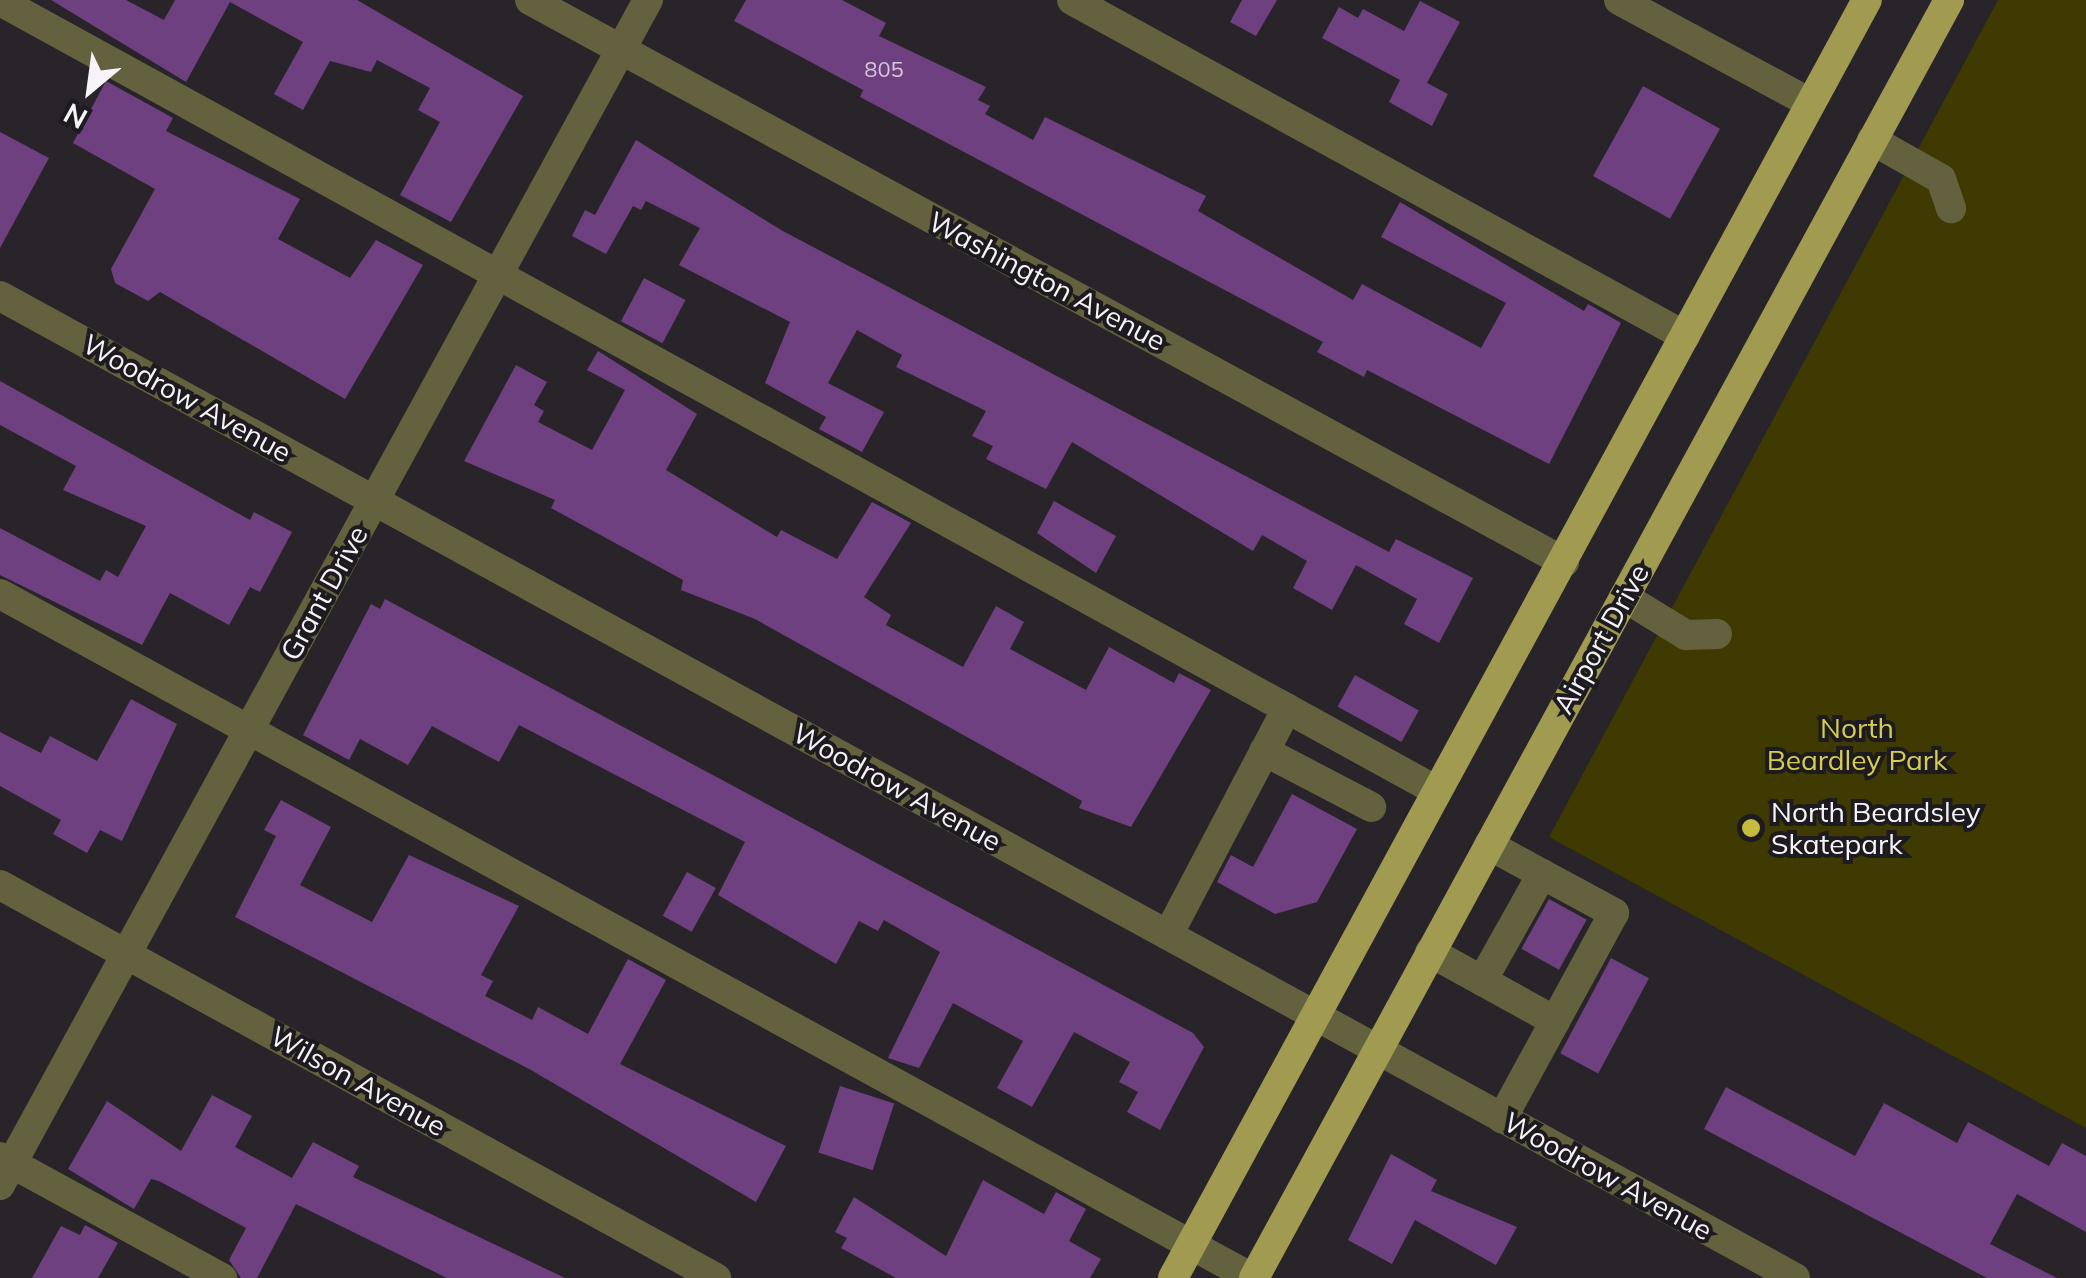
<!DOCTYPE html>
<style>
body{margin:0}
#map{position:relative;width:2086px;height:1278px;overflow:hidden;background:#282429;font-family:Mulish,sans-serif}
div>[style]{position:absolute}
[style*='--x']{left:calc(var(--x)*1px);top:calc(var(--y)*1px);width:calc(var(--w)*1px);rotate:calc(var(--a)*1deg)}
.green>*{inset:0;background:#3e3a01}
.building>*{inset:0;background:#6f4080;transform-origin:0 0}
.minor>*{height:30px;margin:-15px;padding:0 15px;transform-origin:15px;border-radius:15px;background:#63613e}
.major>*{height:30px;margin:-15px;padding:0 15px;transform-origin:15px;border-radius:15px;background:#a09b51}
.dots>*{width:28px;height:28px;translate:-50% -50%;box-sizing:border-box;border:5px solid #1e1b20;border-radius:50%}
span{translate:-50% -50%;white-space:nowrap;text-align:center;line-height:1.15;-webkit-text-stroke:8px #1e1b20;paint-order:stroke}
.number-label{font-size:22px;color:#d4c7d9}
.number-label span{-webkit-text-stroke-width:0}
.street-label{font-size:28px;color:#f6f4f7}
.park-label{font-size:28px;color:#d5cc51}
.poi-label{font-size:28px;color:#f6f4f7}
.left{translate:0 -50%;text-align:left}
.north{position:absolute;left:40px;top:40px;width:100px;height:100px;-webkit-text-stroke:8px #1e1b20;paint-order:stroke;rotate:209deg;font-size:28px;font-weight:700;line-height:40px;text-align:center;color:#f6f4f7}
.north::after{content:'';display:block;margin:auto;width:35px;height:45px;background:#f6f4f7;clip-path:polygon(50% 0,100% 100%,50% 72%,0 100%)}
</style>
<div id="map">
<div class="green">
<div style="clip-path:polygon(1998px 0,2086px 0,2086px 1128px,1549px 837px)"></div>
</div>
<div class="building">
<div style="clip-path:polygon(51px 0,126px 0,164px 20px,175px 0,357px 0,523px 96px,451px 222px,400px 195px,440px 122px,418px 110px,430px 88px,377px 60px,371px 72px,330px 61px,303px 110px,274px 94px,303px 42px,230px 2px,186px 82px)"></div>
<div style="clip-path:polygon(746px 0,842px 0,886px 23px,879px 36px,986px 87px,978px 100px,990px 106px,985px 114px,1033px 140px,1045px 117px,1206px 196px,1198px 211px,1353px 300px,1362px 284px,1481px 348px,1506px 303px,1381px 237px,1400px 202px,1584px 311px,1588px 304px,1621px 323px,1549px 464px,1367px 370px,1364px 377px,1317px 352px,1323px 342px,860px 97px,863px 90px,734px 21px)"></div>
<div style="clip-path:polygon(1242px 0,1277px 0,1256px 36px,1230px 22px)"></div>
<div style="clip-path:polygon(1420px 1px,1460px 22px,1427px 83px,1448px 94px,1432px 126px,1389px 102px,1400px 80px,1322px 38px,1339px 7px,1358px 18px,1363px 9px,1404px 31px)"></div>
<div style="clip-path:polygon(106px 81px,173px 118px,166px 131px,300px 199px,278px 239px,350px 278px,376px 240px,423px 265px,345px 399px,160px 292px,148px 301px,115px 283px,111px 269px,155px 189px,73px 143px)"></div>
<div style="left:1643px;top:86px;width:88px;height:103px;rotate:29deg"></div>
<div style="clip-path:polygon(0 132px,49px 158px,0 248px)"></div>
<div style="clip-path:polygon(636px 140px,781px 230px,1389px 552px,1396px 539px,1473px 578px,1439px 643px,1404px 624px,1417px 599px,1356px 565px,1332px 610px,1293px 588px,1307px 561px,1262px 535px,1253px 551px,1072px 442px,1046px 489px,986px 459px,993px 446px,972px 436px,986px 411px,896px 367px,902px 355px,857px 330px,828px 383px,884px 412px,862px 452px,819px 429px,826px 417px,765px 383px,790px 322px,679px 265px,700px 228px,646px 201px,641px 210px,633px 206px,606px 254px,572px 236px,585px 210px,595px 215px)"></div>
<div style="left:644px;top:278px;width:47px;height:49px;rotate:28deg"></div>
<div style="clip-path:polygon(598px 351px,697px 414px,666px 470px,777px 537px,781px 530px,837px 559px,872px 502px,911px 523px,864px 597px,891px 615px,886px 625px,963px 667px,996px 606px,1024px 622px,1010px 649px,1086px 690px,1109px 647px,1174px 683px,1179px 673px,1211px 690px,1131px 827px,1079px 808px,1082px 801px,755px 619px,681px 590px,683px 580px,551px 508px,555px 500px,464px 461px,516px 365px,547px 382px,534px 405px,544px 411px,538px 422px,592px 450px,625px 390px,587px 370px)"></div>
<div style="clip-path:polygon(0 381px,250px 520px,254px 512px,292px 532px,260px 592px,250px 587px,229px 625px,170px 593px,142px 645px,0 575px,0 528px,100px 581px,106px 570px,118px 577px,146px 526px,63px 490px,76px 466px,0 425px)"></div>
<div style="clip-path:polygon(1054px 501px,1116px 536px,1096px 573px,1037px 533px)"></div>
<div style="clip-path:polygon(385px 599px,1193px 1033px,1204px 1047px,1160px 1130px,1127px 1112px,1138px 1092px,1119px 1082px,1130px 1062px,1074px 1032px,1032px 1107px,997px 1088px,1023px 1041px,953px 1003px,919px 1068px,888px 1058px,940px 952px,884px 920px,878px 931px,859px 921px,836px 964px,718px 895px,745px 842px,519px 725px,499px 762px,432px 726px,408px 765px,360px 739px,349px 760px,303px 735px,371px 604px,380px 609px)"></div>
<div style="left:1355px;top:675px;width:73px;height:36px;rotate:29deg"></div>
<div style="clip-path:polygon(131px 699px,177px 724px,122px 841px,100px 830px,87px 853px,53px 834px,61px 820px,0 786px,0 732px,41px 753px,50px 736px,97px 761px)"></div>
<div style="clip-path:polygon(1292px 794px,1357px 829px,1317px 902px,1275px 914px,1217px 882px,1231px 855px,1253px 867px)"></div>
<div style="clip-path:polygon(281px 800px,331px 827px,300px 885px,372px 922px,409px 855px,519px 906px,481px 975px,493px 981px,485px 996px,532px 1020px,538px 1007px,588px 1034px,628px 959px,666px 980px,620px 1064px,786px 1146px,756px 1202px,531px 1070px,235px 917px,276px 836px,264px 830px)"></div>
<div style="left:687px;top:872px;width:33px;height:50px;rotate:29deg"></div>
<div style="left:1549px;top:899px;width:43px;height:57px;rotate:29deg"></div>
<div style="left:1611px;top:958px;width:43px;height:108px;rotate:28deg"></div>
<div style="left:840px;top:1086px;width:57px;height:70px;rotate:18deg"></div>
<div style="clip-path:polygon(1726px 1087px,1855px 1156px,1884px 1103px,1957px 1143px,1968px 1122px,2049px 1166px,2062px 1143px,2086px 1156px,2086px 1232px,2017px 1194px,1990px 1244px,2057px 1278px,1987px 1278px,1704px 1129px)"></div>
<div style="clip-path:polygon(212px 1095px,252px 1116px,235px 1147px,292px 1178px,313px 1142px,359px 1166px,353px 1177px,565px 1278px,447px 1278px,296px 1204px,257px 1278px,241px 1278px,229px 1260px,246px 1228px,159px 1181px,151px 1179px,134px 1209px,68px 1169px,107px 1101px,181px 1151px)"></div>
<div style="clip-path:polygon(1391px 1154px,1437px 1180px,1431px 1191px,1517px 1227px,1496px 1265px,1415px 1220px,1392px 1264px,1348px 1240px)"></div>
<div style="clip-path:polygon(983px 1180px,1044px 1214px,1056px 1192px,1086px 1209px,1069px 1241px,1101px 1259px,1090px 1278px,896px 1278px,841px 1248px,847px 1238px,835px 1232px,854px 1197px,946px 1256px)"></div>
<div style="clip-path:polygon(85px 1225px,118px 1243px,98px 1278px,32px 1278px,61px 1226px,80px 1235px)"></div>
</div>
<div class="minor">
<div style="--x:530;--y:0;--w:1177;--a:28.52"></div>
<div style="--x:1072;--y:0;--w:699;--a:28.73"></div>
<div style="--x:1619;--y:0;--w:217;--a:28.3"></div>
<div style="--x:0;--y:1;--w:1640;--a:28.8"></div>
<div style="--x:1872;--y:140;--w:79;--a:29.5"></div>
<div style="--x:1941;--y:179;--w:31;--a:71"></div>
<div style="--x:0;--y:296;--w:2046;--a:28.68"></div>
<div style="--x:0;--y:594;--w:1427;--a:28.65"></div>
<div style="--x:1624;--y:597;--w:73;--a:31.5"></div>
<div style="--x:1686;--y:635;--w:31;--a:-2"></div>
<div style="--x:1264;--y:751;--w:121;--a:27.6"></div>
<div style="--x:1489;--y:845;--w:60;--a:28.7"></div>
<div style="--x:0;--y:885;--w:817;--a:28.76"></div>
<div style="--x:1168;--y:935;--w:256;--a:-62.3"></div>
<div style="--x:1430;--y:952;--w:143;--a:28.9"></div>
<div style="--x:1482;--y:981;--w:123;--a:-60.7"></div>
<div style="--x:1542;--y:874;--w:82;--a:28.4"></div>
<div style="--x:1614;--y:913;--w:234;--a:118.6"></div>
<div style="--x:0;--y:1157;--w:253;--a:28.6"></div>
<div style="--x:0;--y:1185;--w:1351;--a:-61.33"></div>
</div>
<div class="major">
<div style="--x:1173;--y:1278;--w:1454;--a:-61.5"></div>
<div style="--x:1254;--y:1278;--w:1455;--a:-61.46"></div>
</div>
<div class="dots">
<div style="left:1751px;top:828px;background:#c5bc3d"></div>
</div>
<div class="number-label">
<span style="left:884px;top:70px">805</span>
</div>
<div class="street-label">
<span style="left:1047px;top:281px;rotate:28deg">Washington Avenue</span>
<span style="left:187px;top:398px;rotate:29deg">Woodrow Avenue</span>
<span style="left:324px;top:593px;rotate:-61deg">Grant Drive</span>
<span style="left:1601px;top:639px;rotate:-61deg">Airport Drive</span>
<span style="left:897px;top:787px;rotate:29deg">Woodrow Avenue</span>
<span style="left:358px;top:1081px;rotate:29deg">Wilson Avenue</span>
<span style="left:1608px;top:1176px;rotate:29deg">Woodrow Avenue</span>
</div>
<div class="park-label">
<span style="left:1857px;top:744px">North<br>Beardley Park</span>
</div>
<div class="poi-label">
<span class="left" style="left:1771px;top:828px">North Beardsley<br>Skatepark</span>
</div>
<div class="north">N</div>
</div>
